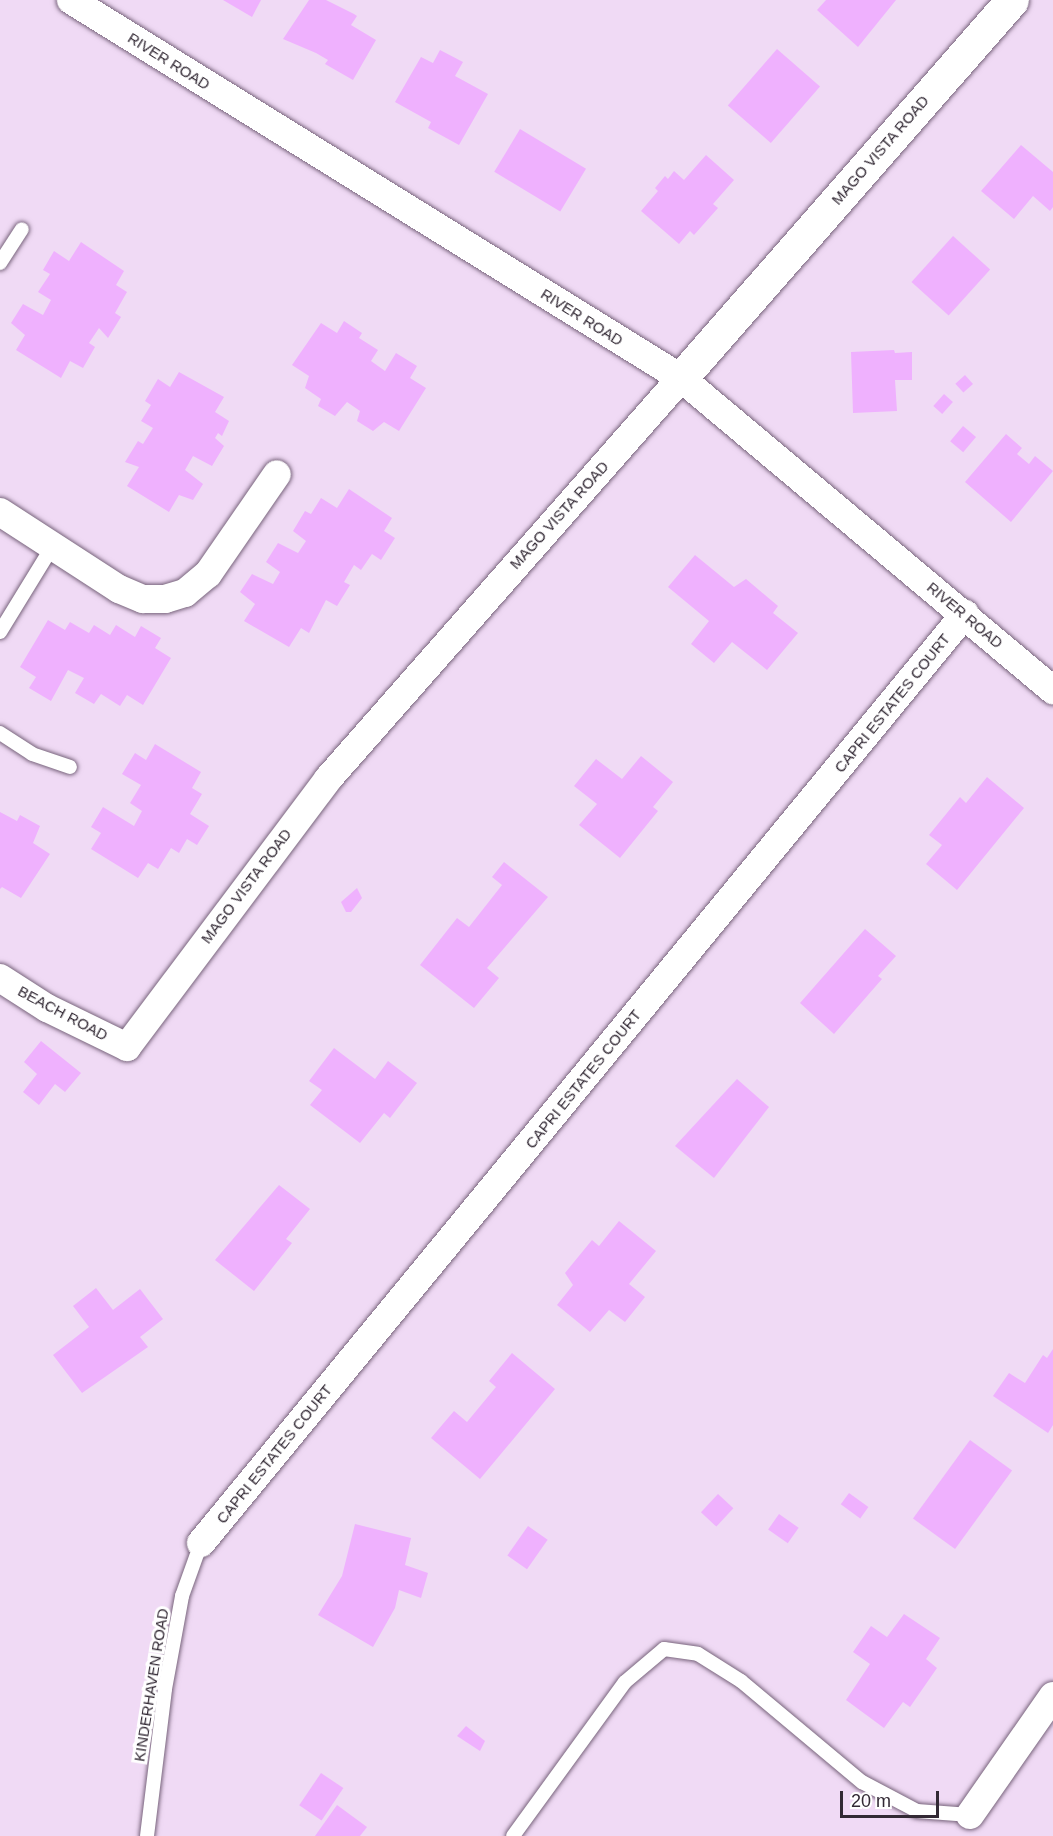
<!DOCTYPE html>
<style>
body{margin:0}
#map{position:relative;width:1053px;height:1836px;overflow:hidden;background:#f0daf5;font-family:Helvetica,sans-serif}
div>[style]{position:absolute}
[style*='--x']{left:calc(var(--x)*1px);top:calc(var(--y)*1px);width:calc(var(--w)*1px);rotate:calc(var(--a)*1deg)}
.building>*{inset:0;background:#efb1fe;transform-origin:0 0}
.roads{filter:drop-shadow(0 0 2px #78647c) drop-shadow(0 0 2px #78647c)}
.lane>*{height:14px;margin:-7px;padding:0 7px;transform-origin:7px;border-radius:7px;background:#fff}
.street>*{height:28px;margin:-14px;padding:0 14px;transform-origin:14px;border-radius:14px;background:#fff}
.secondary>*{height:33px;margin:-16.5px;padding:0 16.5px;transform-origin:16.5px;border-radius:16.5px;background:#fff}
span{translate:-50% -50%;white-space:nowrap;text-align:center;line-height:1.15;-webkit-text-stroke:6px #fff;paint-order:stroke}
.street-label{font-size:15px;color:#322934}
.scale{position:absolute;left:840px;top:1791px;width:99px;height:27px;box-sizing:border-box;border:3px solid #322934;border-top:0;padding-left:8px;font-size:18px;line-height:21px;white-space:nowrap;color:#322934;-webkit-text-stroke:4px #fff;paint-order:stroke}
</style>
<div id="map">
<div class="building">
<div style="clip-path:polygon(223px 0,261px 0,252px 17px)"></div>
<div style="clip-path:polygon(309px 0,326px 0,354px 14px,357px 16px,351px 25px,376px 40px,353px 80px,325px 64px,328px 60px,316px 53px,283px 39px)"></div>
<div style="clip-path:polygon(826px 0,896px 0,858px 47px,817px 10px)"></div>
<div style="left:777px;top:49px;width:57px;height:75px;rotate:41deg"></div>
<div style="clip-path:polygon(440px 50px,463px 62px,455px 76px,488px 94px,459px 145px,428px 128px,431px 122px,395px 102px,421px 57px,433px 63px)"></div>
<div style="left:520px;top:129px;width:77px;height:50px;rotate:31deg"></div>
<div style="clip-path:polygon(1021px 145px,1053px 172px,1053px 207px,1050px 211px,1033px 196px,1014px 219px,981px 191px)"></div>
<div style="clip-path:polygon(706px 155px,734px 180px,713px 204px,718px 208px,694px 235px,690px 231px,679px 244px,641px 211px,658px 191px,655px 188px,665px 176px,668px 179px,674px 171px,684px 180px)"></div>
<div style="left:953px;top:236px;width:50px;height:62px;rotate:42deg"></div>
<div style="clip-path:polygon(81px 242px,124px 271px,116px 285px,127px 292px,115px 313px,121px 317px,108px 338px,99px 328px,89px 343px,95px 347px,83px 368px,70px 361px,61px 378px,16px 350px,25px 335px,11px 323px,23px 304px,43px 315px,51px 300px,38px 292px,50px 274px,43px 270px,54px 251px,69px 261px)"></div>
<div style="clip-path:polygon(344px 321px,362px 333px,359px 338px,378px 350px,371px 361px,385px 371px,396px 353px,417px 366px,410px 378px,426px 388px,399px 431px,384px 422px,373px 431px,357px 421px,360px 411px,347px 402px,335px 416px,318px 406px,321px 399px,305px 388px,309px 376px,292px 365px,321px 323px,337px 333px)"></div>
<div style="clip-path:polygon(894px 350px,895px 353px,912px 352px,912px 380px,895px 380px,897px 411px,853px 413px,851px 352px)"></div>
<div style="clip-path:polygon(179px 372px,224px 397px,215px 412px,229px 421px,222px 436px,218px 433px,215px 438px,224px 446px,212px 466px,193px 456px,185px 470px,203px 484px,193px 500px,179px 495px,169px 512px,127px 486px,139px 467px,125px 462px,138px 441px,143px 444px,153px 428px,141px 421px,151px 405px,145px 401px,158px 379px,170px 387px)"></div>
<div style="left:965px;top:375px;width:12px;height:13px;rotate:48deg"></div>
<div style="left:944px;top:394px;width:12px;height:16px;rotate:42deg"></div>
<div style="left:963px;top:426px;width:17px;height:20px;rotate:40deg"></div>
<div style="clip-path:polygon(1006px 434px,1022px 448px,1017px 454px,1029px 464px,1035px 456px,1053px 471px,1011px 522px,965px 482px)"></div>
<div style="clip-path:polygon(349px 489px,392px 518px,384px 531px,395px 538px,381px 560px,372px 554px,361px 570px,354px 565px,344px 582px,350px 585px,337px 606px,326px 600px,309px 633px,301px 628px,289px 647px,244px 621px,255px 604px,240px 592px,252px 574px,273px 584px,280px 572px,266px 562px,278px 543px,298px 553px,306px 541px,293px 531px,305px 511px,311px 514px,321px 498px,337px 508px)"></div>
<div style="clip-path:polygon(695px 555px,734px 587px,746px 579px,778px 606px,773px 613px,798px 633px,767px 670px,732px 642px,714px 663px,691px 644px,709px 621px,668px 587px)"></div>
<div style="clip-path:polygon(48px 620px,65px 630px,70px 622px,89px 633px,94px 625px,110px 635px,116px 625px,135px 637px,141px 626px,161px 638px,155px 648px,171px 658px,143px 705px,127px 695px,120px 706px,101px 694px,94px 704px,75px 693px,84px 678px,68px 670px,51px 701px,29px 688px,36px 677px,20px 667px)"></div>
<div style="clip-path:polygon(155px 744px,201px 772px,192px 788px,202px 794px,190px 814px,209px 826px,197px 845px,187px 839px,179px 853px,171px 848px,158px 869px,148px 863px,138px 878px,91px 849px,101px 833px,91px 827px,103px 807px,134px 826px,142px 811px,130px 803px,141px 785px,122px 774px,135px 753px,146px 760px)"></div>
<div style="clip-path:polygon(641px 756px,673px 782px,653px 807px,658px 811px,620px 858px,579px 825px,597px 804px,574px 786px,596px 759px,622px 779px)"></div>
<div style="clip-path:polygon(987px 777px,1024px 808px,957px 890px,926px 864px,942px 845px,929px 835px,960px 797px,966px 803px)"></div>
<div style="clip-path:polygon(0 812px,17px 821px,20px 815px,40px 826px,33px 843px,50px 854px,21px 898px,2px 887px,0 889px)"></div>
<div style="clip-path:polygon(504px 862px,548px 897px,487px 968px,499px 978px,474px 1008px,420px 965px,457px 918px,469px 927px,502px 885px,492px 877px)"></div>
<div style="clip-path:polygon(357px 888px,362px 898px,351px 912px,346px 912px,341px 902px)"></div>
<div style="clip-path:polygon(865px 929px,896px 956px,878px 976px,882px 979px,834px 1034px,800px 1003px)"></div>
<div style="clip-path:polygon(41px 1041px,81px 1073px,65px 1092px,55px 1084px,39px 1105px,23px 1092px,37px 1074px,24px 1062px)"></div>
<div style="clip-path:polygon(334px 1048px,375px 1079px,388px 1061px,417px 1083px,390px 1118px,384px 1113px,360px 1143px,310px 1105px,322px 1090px,309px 1081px)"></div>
<div style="clip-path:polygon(737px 1079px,769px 1107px,714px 1178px,675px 1146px)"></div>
<div style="clip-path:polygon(279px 1185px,310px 1209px,286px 1239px,292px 1243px,254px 1291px,215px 1260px)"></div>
<div style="clip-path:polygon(619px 1221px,656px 1251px,629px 1284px,645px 1297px,625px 1322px,609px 1310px,590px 1332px,557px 1305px,573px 1285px,565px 1273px,592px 1240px,599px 1246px)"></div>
<div style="clip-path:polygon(96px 1288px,113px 1310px,140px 1289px,163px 1319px,140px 1337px,148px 1347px,82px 1393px,53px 1355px,89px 1327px,73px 1306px)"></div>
<div style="clip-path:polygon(1053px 1349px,1053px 1425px,1048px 1433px,993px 1396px,1009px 1373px,1025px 1383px,1043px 1355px,1047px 1358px)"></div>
<div style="clip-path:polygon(512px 1353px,555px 1389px,480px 1479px,431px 1438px,454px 1411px,467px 1422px,496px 1387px,489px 1381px)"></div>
<div style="left:970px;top:1440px;width:52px;height:97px;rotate:36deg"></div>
<div style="left:849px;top:1493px;width:24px;height:14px;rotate:36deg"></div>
<div style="left:718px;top:1494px;width:21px;height:25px;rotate:43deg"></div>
<div style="left:779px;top:1514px;width:24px;height:19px;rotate:35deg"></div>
<div style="clip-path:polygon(355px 1524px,411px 1538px,405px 1565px,428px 1573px,421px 1598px,399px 1590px,395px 1608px,373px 1647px,318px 1615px,342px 1576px)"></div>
<div style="left:528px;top:1526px;width:24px;height:36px;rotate:35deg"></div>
<div style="clip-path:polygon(904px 1614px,940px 1638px,926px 1659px,937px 1668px,910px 1707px,903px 1702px,884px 1728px,846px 1700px,870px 1664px,853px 1652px,871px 1626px,887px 1637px)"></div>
<div style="clip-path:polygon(466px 1726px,485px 1741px,480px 1751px,457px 1736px)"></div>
<div style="left:321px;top:1773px;width:27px;height:39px;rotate:34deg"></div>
<div style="clip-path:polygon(337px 1805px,367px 1827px,360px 1836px,315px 1836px)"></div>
</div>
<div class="roads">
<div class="lane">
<div style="--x:0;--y:263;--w:40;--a:-57.1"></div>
<div style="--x:0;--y:632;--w:100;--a:-58.5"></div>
<div style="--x:0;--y:733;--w:38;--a:33"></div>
<div style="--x:32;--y:754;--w:40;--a:18.9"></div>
<div style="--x:147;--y:1836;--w:148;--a:-83"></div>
<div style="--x:165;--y:1689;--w:95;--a:-79.6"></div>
<div style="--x:182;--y:1596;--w:56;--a:-70.3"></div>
<div style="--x:513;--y:1836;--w:190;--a:-54"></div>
<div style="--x:625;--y:1682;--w:51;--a:-40.2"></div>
<div style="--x:664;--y:1649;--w:34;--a:8"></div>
<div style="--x:698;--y:1654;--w:51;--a:32.1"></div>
<div style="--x:741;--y:1681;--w:158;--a:39.9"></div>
<div style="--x:862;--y:1782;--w:62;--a:27.8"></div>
<div style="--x:917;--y:1811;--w:53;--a:4.3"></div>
</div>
<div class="street">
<div style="--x:71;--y:0;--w:718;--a:31.79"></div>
<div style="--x:681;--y:378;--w:486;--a:40"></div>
<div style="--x:0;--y:512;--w:142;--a:32.9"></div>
<div style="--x:119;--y:589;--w:26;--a:23"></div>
<div style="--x:143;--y:599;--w:22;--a:0"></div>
<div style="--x:165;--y:599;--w:21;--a:-17"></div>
<div style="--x:185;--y:593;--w:30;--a:-40"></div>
<div style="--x:208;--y:574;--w:121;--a:-55.4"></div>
<div style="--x:0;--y:978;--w:56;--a:32.6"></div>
<div style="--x:47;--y:1008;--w:89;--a:26"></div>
<div style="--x:127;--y:1047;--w:335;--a:-53.1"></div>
<div style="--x:328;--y:779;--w:534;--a:-48.64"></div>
<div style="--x:201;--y:1543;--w:1203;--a:-50.57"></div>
<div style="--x:970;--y:1815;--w:145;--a:-55.1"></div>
</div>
<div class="secondary">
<div style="--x:681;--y:378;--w:502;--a:-48.79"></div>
</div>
</div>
<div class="street-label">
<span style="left:169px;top:61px;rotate:32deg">RIVER ROAD</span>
<span style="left:880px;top:150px;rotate:-49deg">MAGO VISTA ROAD</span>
<span style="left:582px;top:317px;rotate:32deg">RIVER ROAD</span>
<span style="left:559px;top:515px;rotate:-48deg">MAGO VISTA ROAD</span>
<span style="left:965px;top:615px;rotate:40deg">RIVER ROAD</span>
<span style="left:892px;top:703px;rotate:-51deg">CAPRI ESTATES COURT</span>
<span style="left:246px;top:886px;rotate:-53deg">MAGO VISTA ROAD</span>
<span style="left:63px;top:1013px;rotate:28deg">BEACH ROAD</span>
<span style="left:583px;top:1079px;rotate:-51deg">CAPRI ESTATES COURT</span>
<span style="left:274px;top:1454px;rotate:-51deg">CAPRI ESTATES COURT</span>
<span style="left:151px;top:1685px;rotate:-81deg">KINDERHAVEN ROAD</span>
</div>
<div class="scale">20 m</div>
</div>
